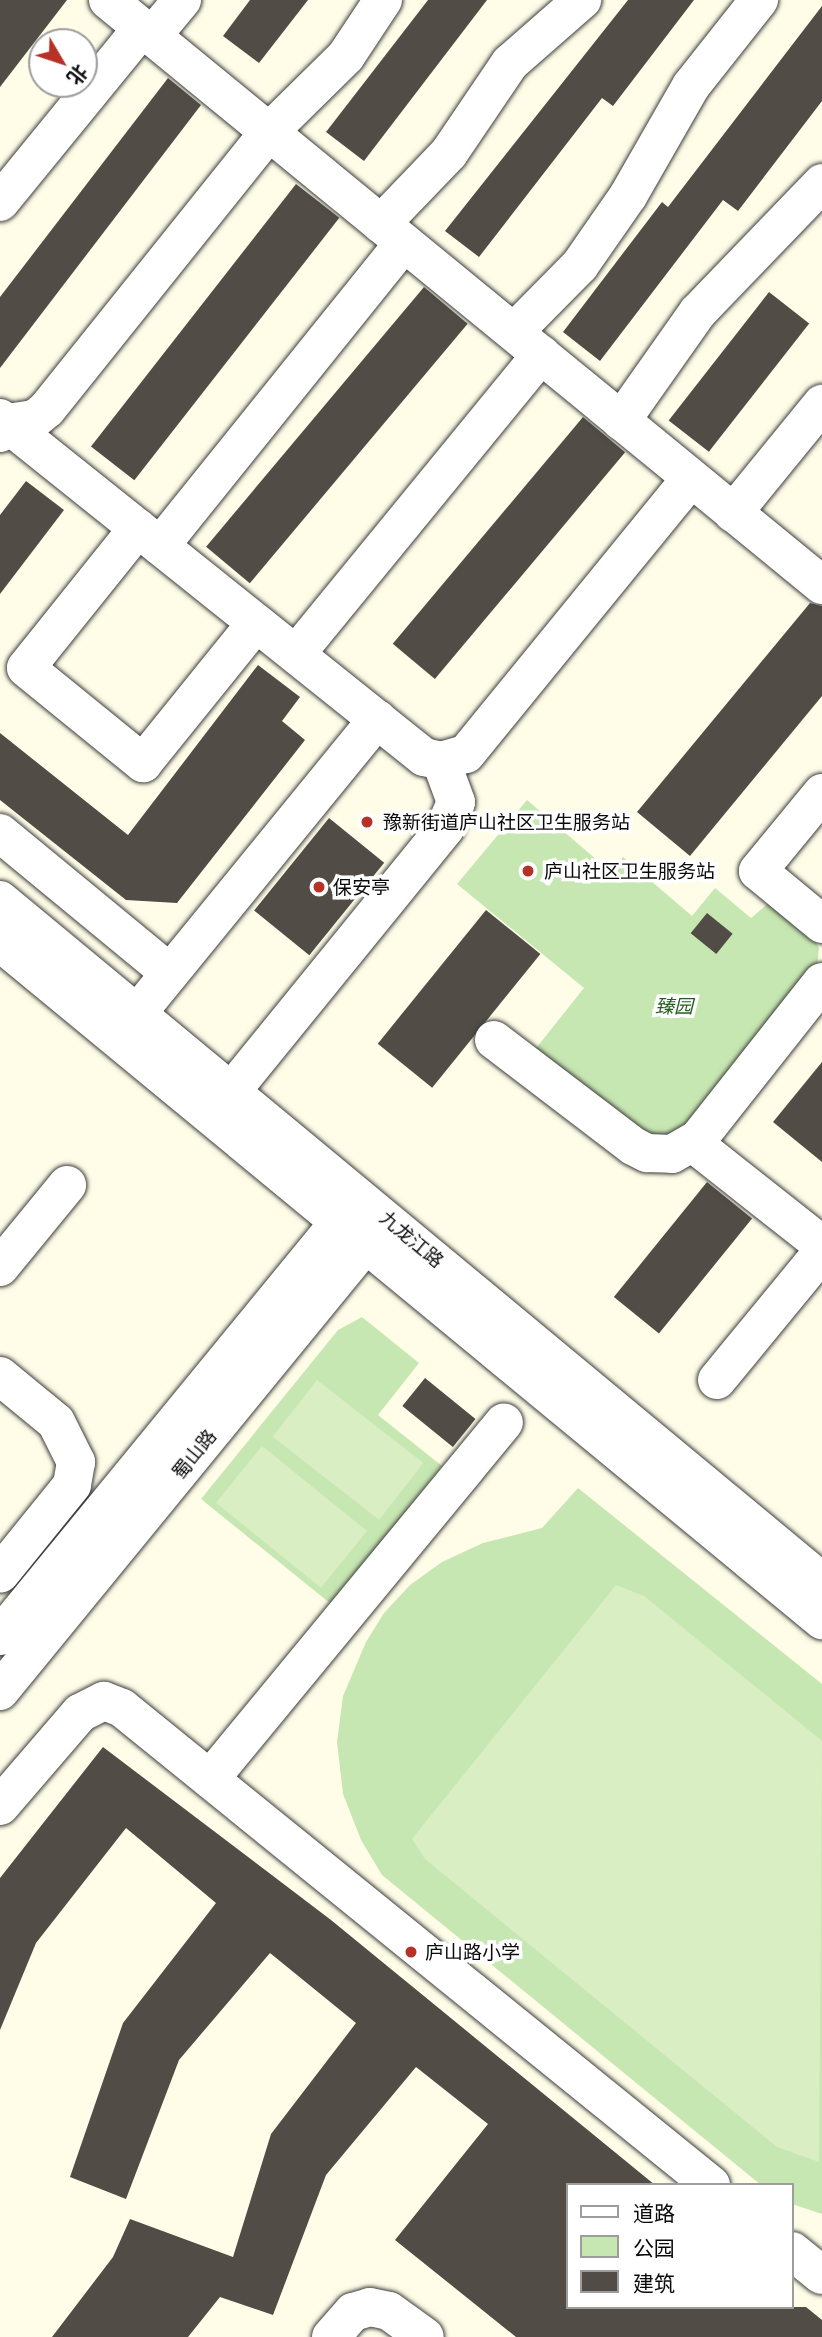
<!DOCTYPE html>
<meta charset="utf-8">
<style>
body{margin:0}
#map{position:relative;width:822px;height:2337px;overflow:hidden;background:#fffde7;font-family:"PT Serif","Noto Sans SC",serif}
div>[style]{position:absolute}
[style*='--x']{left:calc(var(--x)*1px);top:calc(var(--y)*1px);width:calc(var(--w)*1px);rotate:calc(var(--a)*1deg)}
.green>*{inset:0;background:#c7e7b2}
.pitch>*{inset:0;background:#daeec4;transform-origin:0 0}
.building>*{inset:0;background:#524c46;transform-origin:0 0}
.roads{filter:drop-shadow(0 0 2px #3d3d3d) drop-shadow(0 0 2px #3d3d3d)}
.minor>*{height:38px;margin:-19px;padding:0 19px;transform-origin:19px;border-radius:19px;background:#fff}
.dots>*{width:19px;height:19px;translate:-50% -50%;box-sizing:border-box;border:4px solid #fff;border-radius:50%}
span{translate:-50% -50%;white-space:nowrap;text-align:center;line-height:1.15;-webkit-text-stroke:7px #fff;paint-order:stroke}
.poi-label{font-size:19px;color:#0a0a0a}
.left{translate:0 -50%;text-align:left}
.park-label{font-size:19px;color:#225f1d;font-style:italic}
.street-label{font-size:19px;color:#0a0a0a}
.legend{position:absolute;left:566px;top:2183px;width:228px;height:126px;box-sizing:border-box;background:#fff;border:2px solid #9d9d9d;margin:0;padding:9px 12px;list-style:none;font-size:21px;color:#0a0a0a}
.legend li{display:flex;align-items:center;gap:14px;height:35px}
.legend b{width:35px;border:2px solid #9d9d9d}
.north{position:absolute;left:28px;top:28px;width:70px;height:70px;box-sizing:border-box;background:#fff;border:2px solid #9d9d9d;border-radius:50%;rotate:129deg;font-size:19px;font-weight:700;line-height:28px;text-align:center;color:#0a0a0a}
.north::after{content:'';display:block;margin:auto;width:24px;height:32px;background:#b63126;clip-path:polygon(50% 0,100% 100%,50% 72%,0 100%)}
</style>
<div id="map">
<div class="green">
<div style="clip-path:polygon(527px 800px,611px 872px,623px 857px,692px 916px,715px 888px,751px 918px,771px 901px,809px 930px,819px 948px,816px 978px,687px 1137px,654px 1146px,533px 1052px,584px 988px,457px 884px)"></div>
<div style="clip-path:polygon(362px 1317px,419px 1363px,378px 1415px,442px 1466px,331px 1604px,201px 1499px,338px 1330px)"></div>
<div style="clip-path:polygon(578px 1488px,822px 1684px,822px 2214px,792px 2204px,792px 2185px,761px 2185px,382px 1875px,361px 1840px,343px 1794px,337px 1742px,343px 1696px,366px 1642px,384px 1613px,410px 1585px,442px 1562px,483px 1543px,542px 1528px)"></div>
</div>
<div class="pitch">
<div style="left:317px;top:1380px;width:135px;height:72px;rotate:38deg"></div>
<div style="left:262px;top:1446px;width:135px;height:73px;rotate:39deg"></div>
<div style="clip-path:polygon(616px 1585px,644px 1596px,822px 1741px,819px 2162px,777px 2147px,425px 1859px,412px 1839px)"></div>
</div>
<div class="building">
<div style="clip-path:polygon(0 0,67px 0,0 87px)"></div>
<div style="clip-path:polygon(250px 0,308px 0,259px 63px,223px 36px)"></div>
<div style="clip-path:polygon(428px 0,487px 0,364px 161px,326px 132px)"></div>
<div style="clip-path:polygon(628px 0,694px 0,613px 106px,602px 98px,479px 257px,445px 231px)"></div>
<div style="clip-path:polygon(822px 6px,822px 101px,738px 211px,723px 200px,600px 361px,563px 332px,662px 202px,668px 207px)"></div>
<div style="clip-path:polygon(168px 78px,201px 105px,0 368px,0 297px)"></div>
<div style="left:296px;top:184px;width:55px;height:333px;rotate:38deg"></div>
<div style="left:424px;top:287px;width:57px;height:339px;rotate:40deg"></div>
<div style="left:769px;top:292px;width:51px;height:163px;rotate:38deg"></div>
<div style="left:583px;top:417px;width:55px;height:296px;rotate:40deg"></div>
<div style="clip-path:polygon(26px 481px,64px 510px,0 594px,0 515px)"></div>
<div style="clip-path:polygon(810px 603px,822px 606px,822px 696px,690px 856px,637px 812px)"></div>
<div style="clip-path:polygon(258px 665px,300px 697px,282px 721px,305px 740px,177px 903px,126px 900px,0 800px,0 733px,128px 835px)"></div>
<div style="left:329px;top:818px;width:71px;height:119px;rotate:39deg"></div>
<div style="left:486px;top:910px;width:70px;height:172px;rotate:39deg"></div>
<div style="left:707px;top:913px;width:33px;height:26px;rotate:39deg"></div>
<div style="clip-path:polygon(822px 1062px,822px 1162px,773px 1122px)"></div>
<div style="left:707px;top:1182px;width:58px;height:148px;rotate:39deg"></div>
<div style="left:425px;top:1378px;width:65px;height:36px;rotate:39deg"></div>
<div style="clip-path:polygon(103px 1747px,331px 1920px,655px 2185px,568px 2185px,568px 2307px,806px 2307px,822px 2320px,822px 2337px,516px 2337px,395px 2240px,488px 2124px,416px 2067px,326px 2175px,273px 2315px,220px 2297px,188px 2337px,52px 2337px,113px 2257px,130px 2219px,233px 2257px,271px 2134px,356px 2023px,270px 1953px,179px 2060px,126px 2199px,70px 2177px,123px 2023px,216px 1903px,126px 1828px,36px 1943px,0 2030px,0 1878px)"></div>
</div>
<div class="roads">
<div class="minor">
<div style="--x:108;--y:0;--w:923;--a:39.33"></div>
<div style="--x:152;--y:36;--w:47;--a:-50.2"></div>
<div style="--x:0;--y:202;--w:225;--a:-50.8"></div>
<div style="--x:381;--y:224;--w:98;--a:-46.2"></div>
<div style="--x:449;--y:153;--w:109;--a:-55.9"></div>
<div style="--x:510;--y:63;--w:96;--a:-41.2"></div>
<div style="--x:514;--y:332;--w:94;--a:-45.4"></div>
<div style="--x:580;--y:265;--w:84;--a:-55.2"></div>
<div style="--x:628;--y:196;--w:127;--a:-60.2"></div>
<div style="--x:691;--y:86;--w:110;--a:-51.7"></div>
<div style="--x:0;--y:418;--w:543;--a:38.64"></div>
<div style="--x:424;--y:757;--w:17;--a:13"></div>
<div style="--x:441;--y:761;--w:26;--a:-16"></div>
<div style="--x:466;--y:754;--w:356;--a:-50.8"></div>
<div style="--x:621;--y:421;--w:133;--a:-54.8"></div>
<div style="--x:698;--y:312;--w:179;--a:-46.1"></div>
<div style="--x:0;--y:433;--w:19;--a:-36"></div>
<div style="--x:15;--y:422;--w:20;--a:-9"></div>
<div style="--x:35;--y:419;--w:16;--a:-40"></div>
<div style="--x:47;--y:409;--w:355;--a:-51.3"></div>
<div style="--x:269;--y:132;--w:108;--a:-44.6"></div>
<div style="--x:346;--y:56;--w:67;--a:-56.5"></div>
<div style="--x:733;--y:513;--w:141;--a:-50.8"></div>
<div style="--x:138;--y:528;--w:179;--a:128.7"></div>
<div style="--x:26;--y:668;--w:151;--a:39.1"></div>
<div style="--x:143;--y:763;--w:180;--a:-51.1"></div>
<div style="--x:160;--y:546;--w:389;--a:-51.2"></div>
<div style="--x:296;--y:654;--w:387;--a:-50.7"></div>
<div style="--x:822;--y:793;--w:101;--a:129.4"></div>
<div style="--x:758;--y:871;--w:83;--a:39.6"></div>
<div style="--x:0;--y:833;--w:220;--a:39.5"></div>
<div style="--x:0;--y:900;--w:1068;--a:39.68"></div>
<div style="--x:0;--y:942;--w:1066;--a:39.52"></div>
<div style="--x:122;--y:1032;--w:404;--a:-50.8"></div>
<div style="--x:494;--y:1040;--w:175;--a:37.3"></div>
<div style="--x:633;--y:1146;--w:16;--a:27"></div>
<div style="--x:647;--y:1153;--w:25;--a:2"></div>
<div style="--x:672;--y:1154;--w:30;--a:-30"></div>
<div style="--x:698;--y:1139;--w:200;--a:-51.7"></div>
<div style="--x:217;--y:1109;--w:362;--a:-50.9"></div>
<div style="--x:445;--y:828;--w:28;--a:-67"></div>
<div style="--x:456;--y:802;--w:44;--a:-110.1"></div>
<div style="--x:693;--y:1143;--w:164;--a:38.3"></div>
<div style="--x:0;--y:1267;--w:106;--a:-50.7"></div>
<div style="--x:0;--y:1376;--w:72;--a:39.4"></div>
<div style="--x:56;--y:1422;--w:45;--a:63.4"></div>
<div style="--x:76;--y:1462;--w:23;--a:100"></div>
<div style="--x:72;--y:1485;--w:114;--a:129"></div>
<div style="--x:717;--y:1380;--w:166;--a:-50.6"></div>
<div style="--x:0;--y:1636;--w:559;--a:-50.67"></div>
<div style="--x:0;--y:1691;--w:603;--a:-50.72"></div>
<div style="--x:210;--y:1779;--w:462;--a:-50.5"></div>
<div style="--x:0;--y:1806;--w:123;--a:-49.3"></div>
<div style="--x:80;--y:1713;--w:27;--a:-27"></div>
<div style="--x:104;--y:1701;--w:19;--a:21"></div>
<div style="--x:122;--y:1708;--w:758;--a:39"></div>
<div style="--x:792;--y:2251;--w:38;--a:39"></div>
<div style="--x:331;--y:2337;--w:33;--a:-49"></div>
<div style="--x:353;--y:2312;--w:18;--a:-16"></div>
<div style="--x:370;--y:2307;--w:19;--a:12"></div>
<div style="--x:389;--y:2311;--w:44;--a:35.8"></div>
</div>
</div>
<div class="dots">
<div style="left:367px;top:822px;background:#b63126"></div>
<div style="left:528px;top:871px;background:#b63126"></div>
<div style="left:319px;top:887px;background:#b63126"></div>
<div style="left:411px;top:1952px;background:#b63126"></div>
</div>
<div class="poi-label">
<span class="left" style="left:383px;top:822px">豫新街道庐山社区卫生服务站</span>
<span class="left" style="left:544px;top:871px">庐山社区卫生服务站</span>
<span class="left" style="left:333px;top:887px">保安亭</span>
<span class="left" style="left:425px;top:1952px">庐山路小学</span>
</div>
<div class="park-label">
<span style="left:674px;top:1006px">臻园</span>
</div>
<div class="street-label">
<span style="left:412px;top:1239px;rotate:40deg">九龙江路</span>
<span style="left:194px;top:1454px;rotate:-51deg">蜀山路</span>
</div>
<ul class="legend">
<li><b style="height:9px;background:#fff"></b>道路</li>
<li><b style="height:19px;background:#c7e7b2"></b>公园</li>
<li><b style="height:19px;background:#524c46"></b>建筑</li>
</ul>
<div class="north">北</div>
</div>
